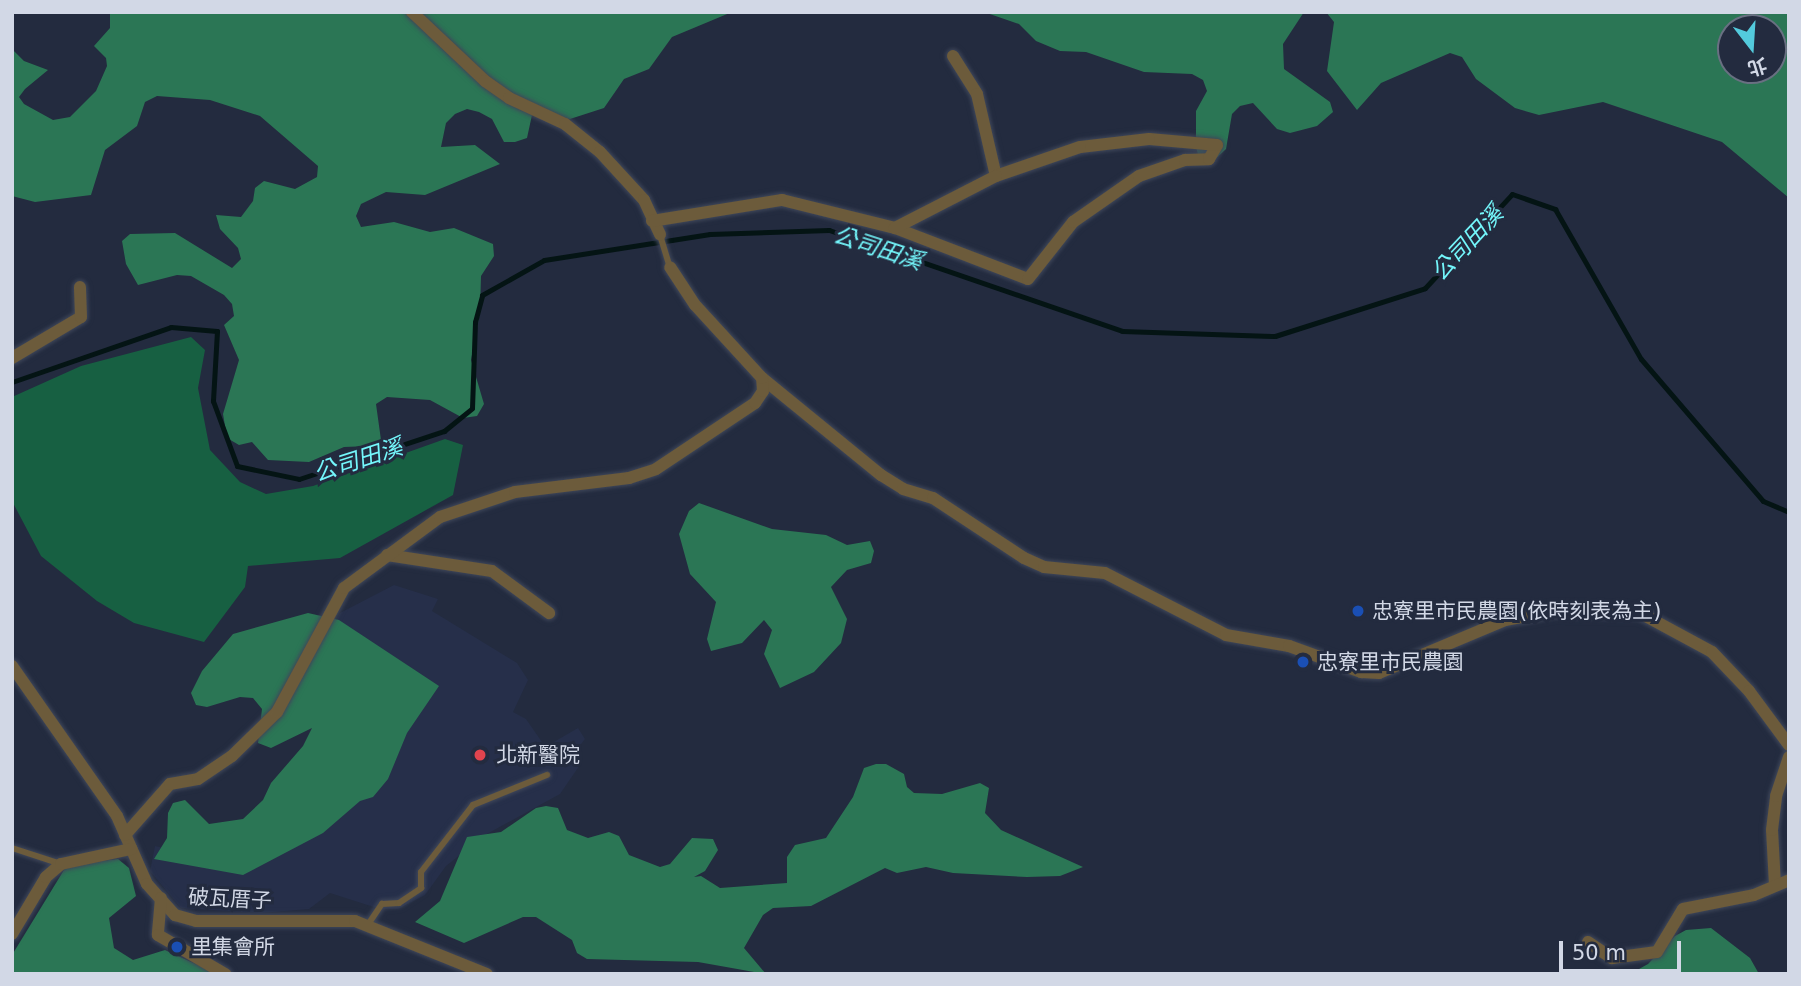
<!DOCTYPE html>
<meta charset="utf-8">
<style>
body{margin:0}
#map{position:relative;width:1801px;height:986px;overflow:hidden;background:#232b3f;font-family:"DejaVu Sans","Noto Sans TC",sans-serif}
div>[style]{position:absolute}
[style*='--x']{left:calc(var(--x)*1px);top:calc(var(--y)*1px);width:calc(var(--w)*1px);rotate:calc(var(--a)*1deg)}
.built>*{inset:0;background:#262f4a}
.green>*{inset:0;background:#176042}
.forest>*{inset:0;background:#2b7655}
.stream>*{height:5px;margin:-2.5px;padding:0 2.5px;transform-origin:2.5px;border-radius:2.5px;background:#041414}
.roads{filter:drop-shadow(0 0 2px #3f475a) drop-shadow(0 0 2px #3f475a)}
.service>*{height:6px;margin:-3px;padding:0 3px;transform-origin:3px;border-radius:3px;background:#6c5b3b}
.minor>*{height:12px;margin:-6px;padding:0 6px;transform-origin:6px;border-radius:6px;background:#6c5b3b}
.dots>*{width:19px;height:19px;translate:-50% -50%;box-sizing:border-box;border:4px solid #232b3f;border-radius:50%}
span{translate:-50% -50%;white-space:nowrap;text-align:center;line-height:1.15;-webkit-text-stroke:6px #232b3f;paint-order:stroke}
.poi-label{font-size:21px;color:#d2d8e6}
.left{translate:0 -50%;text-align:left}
.street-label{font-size:21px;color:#d2d8e6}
.water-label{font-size:23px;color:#74f7fc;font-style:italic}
.frame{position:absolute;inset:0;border:14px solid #d2d8e6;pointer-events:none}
.north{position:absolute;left:1717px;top:14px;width:70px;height:70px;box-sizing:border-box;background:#232b3f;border:2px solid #697082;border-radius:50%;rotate:163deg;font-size:19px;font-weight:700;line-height:28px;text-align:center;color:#d2d8e6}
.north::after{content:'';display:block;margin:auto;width:24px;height:32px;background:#53cadc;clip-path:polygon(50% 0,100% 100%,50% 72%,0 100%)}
.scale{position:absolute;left:1559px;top:941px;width:122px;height:32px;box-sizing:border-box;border:4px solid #d2d8e6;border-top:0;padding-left:9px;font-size:21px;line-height:24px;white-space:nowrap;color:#d2d8e6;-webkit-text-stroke:5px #232b3f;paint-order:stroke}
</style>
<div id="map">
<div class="built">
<div style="clip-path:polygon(394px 585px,438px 599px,432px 611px,517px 663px,528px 680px,513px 712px,526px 719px,542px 742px,552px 743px,578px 728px,585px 739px,578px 748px,582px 762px,560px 794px,485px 835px,446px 866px,425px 895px,398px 909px,380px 909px,330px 893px,309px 909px,261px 913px,181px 908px,150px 871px,155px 846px,225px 861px,340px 816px,329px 635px,340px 613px)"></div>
</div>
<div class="green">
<div style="clip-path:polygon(191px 337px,205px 350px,198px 388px,210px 450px,240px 482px,266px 494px,313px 486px,445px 439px,463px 445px,453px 495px,340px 558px,248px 566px,245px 587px,204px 642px,134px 623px,97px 601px,41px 556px,12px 501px,12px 397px,81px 366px)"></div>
</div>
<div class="forest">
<div style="clip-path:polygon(110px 12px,732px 12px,672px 37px,649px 69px,624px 79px,604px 108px,570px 119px,532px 115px,527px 138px,515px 142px,504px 142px,492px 119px,479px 112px,467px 109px,455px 114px,446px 123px,441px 147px,475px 145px,500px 164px,425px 195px,386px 192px,361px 204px,356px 216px,361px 227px,394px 222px,430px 232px,454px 228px,493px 244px,494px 256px,481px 276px,480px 312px,471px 360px,484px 404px,477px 416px,463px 418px,430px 400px,387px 397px,376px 404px,381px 440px,370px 446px,344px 447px,309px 462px,268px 460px,252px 442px,239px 445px,227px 438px,223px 414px,239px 360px,224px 325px,234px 316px,232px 304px,224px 295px,191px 276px,177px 275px,138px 285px,126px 264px,122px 241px,130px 234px,175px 233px,232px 268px,241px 259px,238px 248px,220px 229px,216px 215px,241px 217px,253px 201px,255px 188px,264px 181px,295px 189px,317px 177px,318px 166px,260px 116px,210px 100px,157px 96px,145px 102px,137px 126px,105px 150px,91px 195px,35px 202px,12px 196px,12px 49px,24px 61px,48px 70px,25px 89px,19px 97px,24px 104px,53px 120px,70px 117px,96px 91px,107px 66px,106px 58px,94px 46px,110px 28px)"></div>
<div style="clip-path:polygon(984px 12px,1304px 12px,1283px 44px,1284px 69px,1330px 102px,1333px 112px,1317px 126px,1290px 133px,1277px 129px,1253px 103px,1240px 106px,1232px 114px,1226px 149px,1210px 164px,1199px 158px,1196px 147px,1196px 111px,1207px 91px,1203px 80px,1192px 74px,1144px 72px,1086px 52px,1060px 51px,1036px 41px,1019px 24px)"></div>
<div style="clip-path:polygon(evenodd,1326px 12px,1789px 12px,1789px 198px,1722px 142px,1603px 102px,1539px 115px,1515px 108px,1476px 79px,1462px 57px,1450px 53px,1381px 83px,1357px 110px,1327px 71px,1334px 22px,1326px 12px,1773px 28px,1773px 70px,1731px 70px,1731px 28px,1773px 28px)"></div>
<div style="clip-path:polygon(699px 503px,772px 529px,826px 535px,847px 545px,870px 541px,874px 551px,871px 563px,847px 570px,831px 587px,847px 619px,841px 643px,814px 672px,780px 688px,764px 654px,772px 630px,764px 620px,742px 643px,711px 651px,707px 639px,716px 602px,690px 574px,679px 534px,689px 511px)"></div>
<div style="clip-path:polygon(308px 613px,339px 620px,439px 686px,407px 733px,388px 779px,373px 797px,360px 801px,323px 833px,243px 875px,154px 859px,167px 838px,168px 813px,173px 803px,185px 800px,209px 824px,243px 819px,263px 800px,271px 783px,303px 746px,312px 728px,271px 748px,258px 743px,262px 709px,253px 698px,240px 697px,207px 707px,196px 705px,191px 693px,202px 671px,233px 634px)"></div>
<div style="clip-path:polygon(876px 764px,886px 764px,904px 774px,907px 787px,914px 793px,942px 794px,980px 783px,989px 788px,985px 813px,1001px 830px,1083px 867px,1060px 876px,1027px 877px,953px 873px,926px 867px,897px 873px,885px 868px,811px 906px,773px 908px,763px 915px,744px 948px,766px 974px,698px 962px,587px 959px,577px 953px,572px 940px,536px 917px,523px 917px,464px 943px,415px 922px,440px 901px,467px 837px,501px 832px,536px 808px,546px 806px,558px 808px,567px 830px,588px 838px,609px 832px,619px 836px,629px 855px,660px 867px,670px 864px,692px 838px,713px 839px,718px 850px,705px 871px,694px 877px,701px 876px,720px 888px,787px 883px,787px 857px,795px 845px,826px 838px,853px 797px,864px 768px)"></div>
<div style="clip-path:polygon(118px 859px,129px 868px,136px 896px,109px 918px,114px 948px,133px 960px,165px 950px,213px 972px,12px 974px,12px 955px,67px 865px)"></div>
<div style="clip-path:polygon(1711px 928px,1750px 958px,1759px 974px,1630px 974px,1648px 964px,1675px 936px,1686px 930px)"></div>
</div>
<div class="stream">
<div style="--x:12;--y:382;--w:168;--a:-19.1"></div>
<div style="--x:171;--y:327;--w:46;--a:5"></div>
<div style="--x:217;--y:331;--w:70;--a:93.3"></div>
<div style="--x:213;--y:401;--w:69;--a:69.7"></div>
<div style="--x:237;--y:466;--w:63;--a:11.8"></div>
<div style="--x:299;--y:479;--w:153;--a:-18.3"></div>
<div style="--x:444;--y:431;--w:36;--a:-39"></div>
<div style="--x:472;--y:408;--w:86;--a:-88"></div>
<div style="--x:475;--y:322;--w:28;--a:-75"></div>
<div style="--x:482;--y:295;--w:71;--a:-29.4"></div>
<div style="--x:544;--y:260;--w:168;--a:-8.9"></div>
<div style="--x:710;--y:234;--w:119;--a:-1.9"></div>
<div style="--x:829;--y:230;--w:310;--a:19"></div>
<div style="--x:1122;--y:331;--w:153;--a:1.9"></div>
<div style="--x:1275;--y:336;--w:157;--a:-17.7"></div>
<div style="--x:1425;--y:288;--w:128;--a:-47.2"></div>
<div style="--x:1512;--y:194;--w:46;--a:19.2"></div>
<div style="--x:1555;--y:209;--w:173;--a:60.2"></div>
<div style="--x:1641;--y:359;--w:187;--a:49.3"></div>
<div style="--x:1763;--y:501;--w:28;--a:23"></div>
</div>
<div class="roads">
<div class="service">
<div style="--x:660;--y:235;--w:34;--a:73"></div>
<div style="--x:12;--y:848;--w:52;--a:18.1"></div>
<div style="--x:367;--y:926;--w:27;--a:-56"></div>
<div style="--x:382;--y:904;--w:17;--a:-3"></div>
<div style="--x:399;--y:903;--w:27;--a:-34"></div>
<div style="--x:421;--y:888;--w:16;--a:-90"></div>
<div style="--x:421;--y:872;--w:85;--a:-52.2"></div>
<div style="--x:473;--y:805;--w:80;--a:-22.1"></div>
</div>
<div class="minor">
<div style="--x:412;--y:12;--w:100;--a:43.4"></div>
<div style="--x:485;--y:81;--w:29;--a:35"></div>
<div style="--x:509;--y:98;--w:62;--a:24.9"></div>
<div style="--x:565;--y:124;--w:45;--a:38.7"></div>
<div style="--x:600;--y:152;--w:65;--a:47.5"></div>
<div style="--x:644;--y:200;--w:38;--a:65"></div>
<div style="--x:953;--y:56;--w:45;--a:57.7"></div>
<div style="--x:977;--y:94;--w:84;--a:77"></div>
<div style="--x:652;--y:221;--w:132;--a:-9.2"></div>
<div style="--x:782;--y:200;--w:116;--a:13.9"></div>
<div style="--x:895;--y:228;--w:142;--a:21"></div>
<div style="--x:1028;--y:279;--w:73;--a:-51.7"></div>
<div style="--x:1073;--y:222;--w:80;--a:-34.9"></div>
<div style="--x:1139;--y:176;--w:49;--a:-19.2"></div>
<div style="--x:1185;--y:160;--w:24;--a:-2"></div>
<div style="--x:1209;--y:159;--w:16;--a:-60"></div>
<div style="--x:1217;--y:145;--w:68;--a:-175"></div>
<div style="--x:1149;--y:139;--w:69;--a:173.4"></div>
<div style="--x:1080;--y:147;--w:89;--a:161"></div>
<div style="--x:996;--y:176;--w:114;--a:152.8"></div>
<div style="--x:12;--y:358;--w:80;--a:-30.7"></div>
<div style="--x:81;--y:317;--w:30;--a:-92"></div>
<div style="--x:762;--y:378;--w:154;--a:39.2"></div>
<div style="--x:881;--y:475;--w:26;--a:32"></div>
<div style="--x:903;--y:489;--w:31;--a:17"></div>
<div style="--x:933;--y:498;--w:109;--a:33.4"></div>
<div style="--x:1024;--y:558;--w:22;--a:24"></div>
<div style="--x:1044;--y:567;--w:61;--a:5.6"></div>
<div style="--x:1105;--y:573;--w:136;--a:27.1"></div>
<div style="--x:1226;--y:635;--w:64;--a:9.9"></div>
<div style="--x:1289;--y:646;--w:77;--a:19.9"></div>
<div style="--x:1361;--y:672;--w:18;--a:3"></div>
<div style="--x:1379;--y:673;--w:137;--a:-22.8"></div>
<div style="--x:1505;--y:620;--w:51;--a:-10.2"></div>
<div style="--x:1555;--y:611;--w:85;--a:1.3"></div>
<div style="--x:1640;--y:613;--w:82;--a:28.4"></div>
<div style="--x:1712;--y:652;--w:54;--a:46.5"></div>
<div style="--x:1749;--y:691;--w:67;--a:53.5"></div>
<div style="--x:387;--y:555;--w:106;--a:8.7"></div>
<div style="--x:492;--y:571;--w:71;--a:36.4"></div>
<div style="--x:12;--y:666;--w:183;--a:55"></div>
<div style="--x:117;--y:816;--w:74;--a:66.2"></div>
<div style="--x:147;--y:884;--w:42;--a:47.9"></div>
<div style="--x:175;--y:915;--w:22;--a:16"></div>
<div style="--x:196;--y:921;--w:159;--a:0"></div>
<div style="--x:355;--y:921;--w:142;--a:21.9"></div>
<div style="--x:125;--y:835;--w:68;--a:-48.6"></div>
<div style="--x:170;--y:784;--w:28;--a:-10"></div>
<div style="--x:198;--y:779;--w:41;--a:-34.1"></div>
<div style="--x:232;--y:756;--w:63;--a:-44.4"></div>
<div style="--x:277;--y:712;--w:141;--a:-61.6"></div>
<div style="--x:344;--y:588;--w:119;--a:-36.5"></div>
<div style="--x:440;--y:517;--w:79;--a:-18.4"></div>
<div style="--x:515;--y:492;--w:115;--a:-7"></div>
<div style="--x:629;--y:478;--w:28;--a:-18"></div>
<div style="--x:656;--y:469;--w:119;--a:-33.7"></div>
<div style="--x:755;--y:403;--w:14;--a:-56"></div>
<div style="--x:763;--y:391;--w:13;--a:-94"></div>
<div style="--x:762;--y:378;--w:99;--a:-132.5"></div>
<div style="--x:695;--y:305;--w:45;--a:-123.3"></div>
<div style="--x:1775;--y:885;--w:55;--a:-93.1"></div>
<div style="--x:1772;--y:830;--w:34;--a:-83"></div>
<div style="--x:1776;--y:796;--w:41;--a:-71.6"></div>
<div style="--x:161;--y:898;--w:37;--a:95"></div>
<div style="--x:158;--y:935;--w:78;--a:30.2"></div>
<div style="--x:12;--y:934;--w:66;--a:-59.2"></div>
<div style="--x:46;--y:877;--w:20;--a:-41"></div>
<div style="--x:61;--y:864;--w:72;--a:-12.1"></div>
<div style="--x:1588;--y:942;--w:29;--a:34"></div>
<div style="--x:1612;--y:958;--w:45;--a:-7.6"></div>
<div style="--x:1657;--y:952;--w:50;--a:-58.8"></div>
<div style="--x:1683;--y:909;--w:72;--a:-11.2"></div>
<div style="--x:1754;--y:895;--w:38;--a:-23"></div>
</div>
</div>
<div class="dots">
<div style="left:1358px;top:611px;background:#1a4fb4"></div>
<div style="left:1303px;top:662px;background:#1a4fb4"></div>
<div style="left:480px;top:755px;background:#e0444e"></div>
<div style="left:177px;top:947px;background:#1a4fb4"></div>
</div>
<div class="poi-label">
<span class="left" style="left:1372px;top:611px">忠寮里市民農園(依時刻表為主)</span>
<span class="left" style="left:1317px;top:662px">忠寮里市民農園</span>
<span class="left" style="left:496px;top:755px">北新醫院</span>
<span class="left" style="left:191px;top:947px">里集會所</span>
</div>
<div class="street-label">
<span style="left:230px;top:899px;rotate:3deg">破瓦厝子</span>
</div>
<div class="water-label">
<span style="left:1467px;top:243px;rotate:-47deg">公司田溪</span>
<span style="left:878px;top:248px;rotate:18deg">公司田溪</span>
<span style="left:358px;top:460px;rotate:-18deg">公司田溪</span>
</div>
<div class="frame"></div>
<div class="north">北</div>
<div class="scale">50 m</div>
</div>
